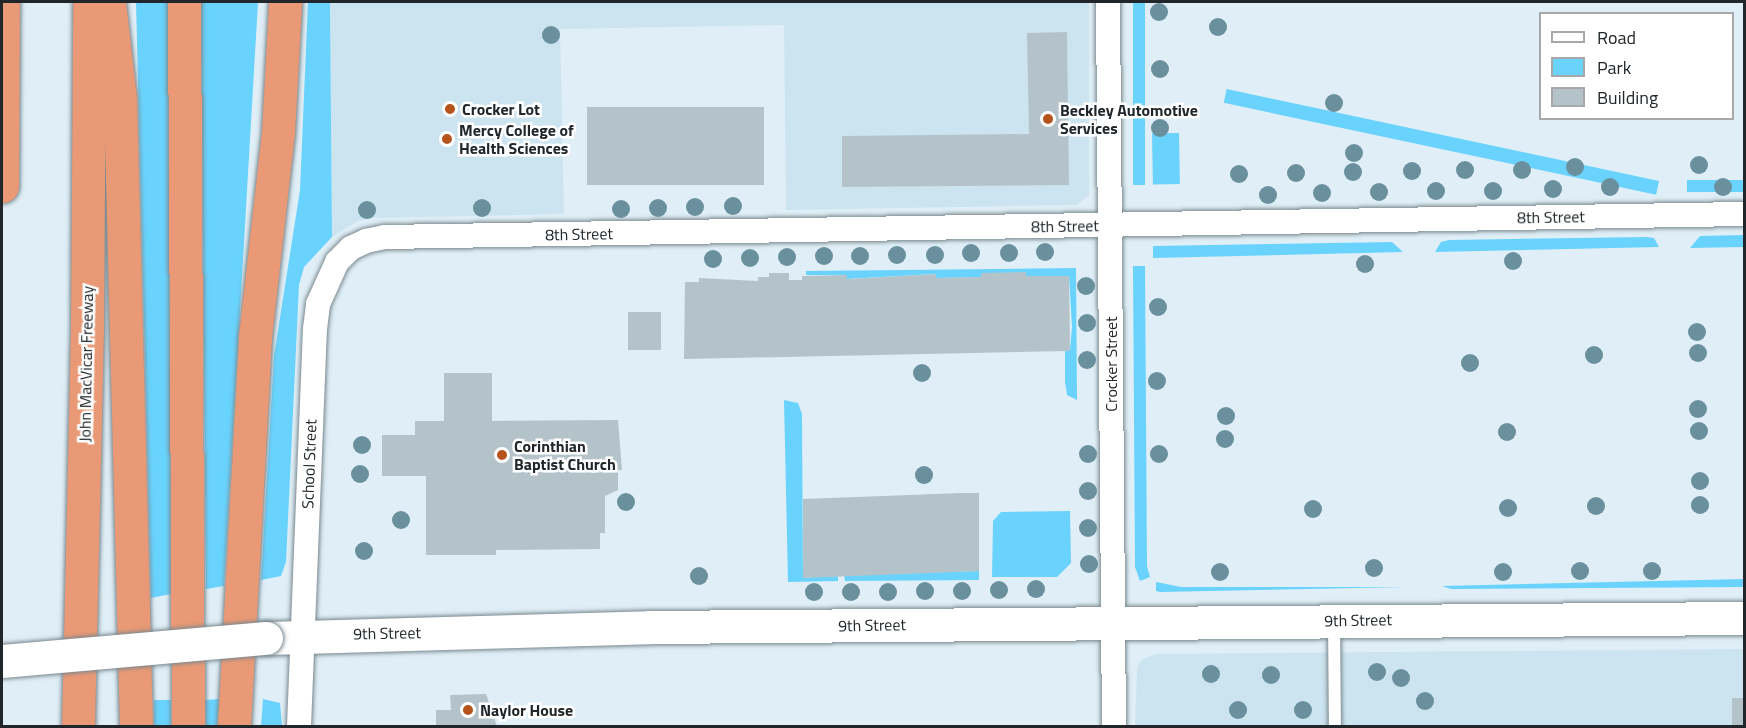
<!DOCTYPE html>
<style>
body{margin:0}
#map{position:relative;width:1746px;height:728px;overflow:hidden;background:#e0eff7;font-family:"Titillium Web",sans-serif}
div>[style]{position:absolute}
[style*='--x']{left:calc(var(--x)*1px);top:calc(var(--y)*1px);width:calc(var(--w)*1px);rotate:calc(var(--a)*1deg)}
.built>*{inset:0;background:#cce4ef}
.green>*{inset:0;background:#69d3fd;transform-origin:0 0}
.building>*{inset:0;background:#b4c3ca;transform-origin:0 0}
.roads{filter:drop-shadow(0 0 2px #7a888f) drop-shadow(0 0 2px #7a888f)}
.lane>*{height:12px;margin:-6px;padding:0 6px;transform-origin:6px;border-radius:6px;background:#fff}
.street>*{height:24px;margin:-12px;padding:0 12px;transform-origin:12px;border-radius:12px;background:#fff}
.secondary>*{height:33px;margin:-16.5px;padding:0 16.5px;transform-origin:16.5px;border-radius:16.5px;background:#fff}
.highway>*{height:33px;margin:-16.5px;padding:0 16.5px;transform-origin:16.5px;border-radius:16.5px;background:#e99975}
.bridges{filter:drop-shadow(0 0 2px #7a888f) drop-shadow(0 0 2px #7a888f)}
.secondary-bridge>*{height:33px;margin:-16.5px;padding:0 16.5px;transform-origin:16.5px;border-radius:16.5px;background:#fff}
.trees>*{width:18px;height:18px;margin:-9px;border-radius:50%;background:#6a909e}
.dots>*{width:16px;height:16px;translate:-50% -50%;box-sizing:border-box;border:3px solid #fff;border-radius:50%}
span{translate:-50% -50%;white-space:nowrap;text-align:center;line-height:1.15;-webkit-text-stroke:5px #fff;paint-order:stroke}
.poi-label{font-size:16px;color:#202629;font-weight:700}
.left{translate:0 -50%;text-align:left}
.street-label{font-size:16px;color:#202629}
.frame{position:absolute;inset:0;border:3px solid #202629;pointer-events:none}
.legend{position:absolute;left:1539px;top:12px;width:195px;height:108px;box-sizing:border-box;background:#fff;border:2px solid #a6a8a9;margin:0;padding:8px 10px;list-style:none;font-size:18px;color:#202629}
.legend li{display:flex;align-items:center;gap:12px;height:30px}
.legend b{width:30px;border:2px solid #a6a8a9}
</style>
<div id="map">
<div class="built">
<div style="clip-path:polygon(330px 2px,1089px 2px,1089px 195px,1076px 205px,786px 210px,784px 25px,560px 29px,564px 214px,372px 218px,358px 221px,332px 237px)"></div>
<div style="clip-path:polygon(1744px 649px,1744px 726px,1135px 726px,1137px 669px,1141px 660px,1156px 654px)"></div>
</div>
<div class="green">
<div style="clip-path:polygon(136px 2px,168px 2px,171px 594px,151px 598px)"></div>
<div style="clip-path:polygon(201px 2px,258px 2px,224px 586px,206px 589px)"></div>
<div style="clip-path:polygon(308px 2px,330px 2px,332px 237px,304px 267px,299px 285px,286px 562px,281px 576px,261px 580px,274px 356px,300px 190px)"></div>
<div style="left:1145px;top:2px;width:183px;height:12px;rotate:90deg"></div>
<div style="left:1179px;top:133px;width:51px;height:27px;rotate:89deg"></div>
<div style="left:1744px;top:180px;width:12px;height:57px;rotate:90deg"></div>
<div style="left:1659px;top:181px;width:14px;height:442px;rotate:102deg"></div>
<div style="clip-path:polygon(1744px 235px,1744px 247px,1690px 248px,1700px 236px)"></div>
<div style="clip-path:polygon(1646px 237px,1654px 238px,1659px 247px,1435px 252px,1441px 242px,1449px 240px)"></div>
<div style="clip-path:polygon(1392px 242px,1403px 252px,1153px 258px,1153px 246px)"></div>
<div style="clip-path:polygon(1133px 266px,1145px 266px,1147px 566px,1150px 577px,1140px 581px,1135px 567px)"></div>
<div style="clip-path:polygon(1076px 268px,1077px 400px,1067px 395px,1065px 382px,1065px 351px,1070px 350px,1072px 327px,1069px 276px,936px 278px,935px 274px,847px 279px,847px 275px,806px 275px,806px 271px)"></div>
<div style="clip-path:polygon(784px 400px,798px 403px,802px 414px,803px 578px,838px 575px,838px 581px,788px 582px)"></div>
<div style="clip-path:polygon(1070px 511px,1071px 563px,1057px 577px,992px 577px,993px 521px,1001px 512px)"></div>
<div style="clip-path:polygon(979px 571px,979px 580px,845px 581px,844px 575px)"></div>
<div style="clip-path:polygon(1744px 579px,1744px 587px,1451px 589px,1442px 586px)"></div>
<div style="clip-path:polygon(1156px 582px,1181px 587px,1407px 587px,1160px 592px,1156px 591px)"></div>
<div style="clip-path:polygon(219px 699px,217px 726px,206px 726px,205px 700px)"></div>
<div style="clip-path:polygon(263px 699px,280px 703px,282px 726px,261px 726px)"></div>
<div style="left:154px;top:700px;width:17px;height:26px"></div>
</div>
<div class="building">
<div style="clip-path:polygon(1067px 32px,1069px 185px,842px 187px,842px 136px,1029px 134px,1027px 33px)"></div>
<div style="left:764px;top:107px;width:78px;height:177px;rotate:90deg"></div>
<div style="clip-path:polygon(1026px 272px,1026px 276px,1069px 276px,1070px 351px,684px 359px,685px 282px,699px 282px,699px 278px,758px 281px,758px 277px,769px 277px,769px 273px,789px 273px,789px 280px,802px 280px,802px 276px,847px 275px,847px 279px,936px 274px,936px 278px,981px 277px,981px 273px)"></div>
<div style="left:661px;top:312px;width:38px;height:33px;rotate:90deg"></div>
<div style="clip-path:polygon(444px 373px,492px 373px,492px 421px,618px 420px,622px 470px,618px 470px,618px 490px,605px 496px,605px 533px,600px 533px,600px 549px,496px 550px,496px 555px,426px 555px,426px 476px,382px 476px,382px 435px,415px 435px,415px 421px,444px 421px)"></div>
<div style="clip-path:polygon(962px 493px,979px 493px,979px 571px,803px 578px,803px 499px)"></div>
<div style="clip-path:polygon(486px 694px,497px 726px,436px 726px,436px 710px,451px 710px,450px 695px)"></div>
<div style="left:1732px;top:698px;width:12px;height:28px"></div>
</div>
<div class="roads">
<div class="lane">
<div style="--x:1334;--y:621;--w:105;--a:89.5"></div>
</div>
<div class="street">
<div style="--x:1108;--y:2;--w:724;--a:89.53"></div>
<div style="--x:299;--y:726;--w:397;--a:-87.7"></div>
<div style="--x:315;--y:329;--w:25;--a:-83"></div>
<div style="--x:318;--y:304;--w:46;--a:-65.7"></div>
<div style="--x:337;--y:262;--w:20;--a:-45"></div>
<div style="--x:351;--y:248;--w:17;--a:-25"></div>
<div style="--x:366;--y:241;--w:19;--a:-12"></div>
<div style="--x:385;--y:237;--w:1359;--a:-0.97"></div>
</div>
<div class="secondary">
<div style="--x:266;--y:638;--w:384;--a:-1.6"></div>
<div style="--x:650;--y:627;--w:1094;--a:-0.47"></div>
</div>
<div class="highway">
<div style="--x:109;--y:2;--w:98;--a:83.5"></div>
<div style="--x:120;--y:99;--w:627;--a:88.54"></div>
<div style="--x:184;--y:2;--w:724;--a:89.68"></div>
<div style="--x:2;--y:186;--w:184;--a:-89.7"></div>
<div style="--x:78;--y:726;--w:400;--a:-88.7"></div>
<div style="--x:87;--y:326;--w:324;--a:-89.6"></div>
<div style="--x:234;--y:726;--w:390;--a:-86.9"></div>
<div style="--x:255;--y:337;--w:205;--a:-83.6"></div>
<div style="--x:278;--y:133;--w:131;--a:-86.9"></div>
</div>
</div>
<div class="bridges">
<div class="secondary-bridge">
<div style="--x:2;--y:661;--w:265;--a:-5"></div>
</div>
</div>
<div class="trees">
<div style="left:1159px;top:12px"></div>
<div style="left:1218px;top:27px"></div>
<div style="left:551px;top:35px"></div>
<div style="left:1160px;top:69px"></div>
<div style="left:1334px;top:103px"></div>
<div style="left:1160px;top:128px"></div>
<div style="left:1354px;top:153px"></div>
<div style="left:1699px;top:165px"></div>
<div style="left:1575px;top:167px"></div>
<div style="left:1465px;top:170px"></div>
<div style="left:1522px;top:170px"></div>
<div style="left:1412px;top:171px"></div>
<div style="left:1353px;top:172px"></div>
<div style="left:1296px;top:173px"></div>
<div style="left:1239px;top:174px"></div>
<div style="left:1610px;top:187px"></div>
<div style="left:1723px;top:187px"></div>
<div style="left:1553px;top:189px"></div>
<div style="left:1436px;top:191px"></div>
<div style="left:1493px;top:191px"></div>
<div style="left:1379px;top:192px"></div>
<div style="left:1322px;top:193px"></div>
<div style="left:1268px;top:195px"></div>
<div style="left:733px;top:206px"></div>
<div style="left:695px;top:207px"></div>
<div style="left:482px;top:208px"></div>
<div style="left:658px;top:208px"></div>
<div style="left:621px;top:209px"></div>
<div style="left:367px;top:210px"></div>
<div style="left:1045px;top:252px"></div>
<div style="left:971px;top:253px"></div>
<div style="left:1009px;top:253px"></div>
<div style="left:897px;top:255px"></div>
<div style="left:935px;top:255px"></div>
<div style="left:824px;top:256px"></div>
<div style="left:860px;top:256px"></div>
<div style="left:787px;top:257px"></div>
<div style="left:750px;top:258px"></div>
<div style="left:713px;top:259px"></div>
<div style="left:1513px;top:261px"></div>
<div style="left:1365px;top:264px"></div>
<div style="left:1086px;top:286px"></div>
<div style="left:1158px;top:307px"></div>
<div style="left:1087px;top:323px"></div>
<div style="left:1697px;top:332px"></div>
<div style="left:1698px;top:353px"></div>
<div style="left:1594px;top:355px"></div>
<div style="left:1087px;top:360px"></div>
<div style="left:1470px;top:363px"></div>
<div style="left:922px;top:373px"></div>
<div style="left:1157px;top:381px"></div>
<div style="left:1698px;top:409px"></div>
<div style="left:1226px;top:416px"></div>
<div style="left:1699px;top:431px"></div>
<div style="left:1507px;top:432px"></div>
<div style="left:1225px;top:439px"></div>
<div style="left:362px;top:445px"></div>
<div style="left:1088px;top:454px"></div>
<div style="left:1159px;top:454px"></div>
<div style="left:360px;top:474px"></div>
<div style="left:924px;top:475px"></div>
<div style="left:1700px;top:481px"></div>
<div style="left:1088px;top:491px"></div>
<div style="left:626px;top:502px"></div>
<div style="left:1700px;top:505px"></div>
<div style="left:1596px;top:506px"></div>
<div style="left:1508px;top:508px"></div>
<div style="left:1313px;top:509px"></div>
<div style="left:401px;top:520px"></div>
<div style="left:1088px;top:528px"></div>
<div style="left:364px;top:551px"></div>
<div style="left:1089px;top:564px"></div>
<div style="left:1374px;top:568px"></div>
<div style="left:1580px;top:571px"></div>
<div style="left:1652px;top:571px"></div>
<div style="left:1220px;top:572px"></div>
<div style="left:1503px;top:572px"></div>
<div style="left:699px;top:576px"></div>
<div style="left:1036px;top:589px"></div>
<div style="left:999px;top:590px"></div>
<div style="left:925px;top:591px"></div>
<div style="left:962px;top:591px"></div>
<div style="left:814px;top:592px"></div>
<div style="left:851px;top:592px"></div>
<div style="left:888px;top:592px"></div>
<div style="left:1377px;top:672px"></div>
<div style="left:1211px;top:674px"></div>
<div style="left:1271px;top:675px"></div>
<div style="left:1401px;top:678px"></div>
<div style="left:1425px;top:701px"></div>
<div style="left:1238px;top:710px"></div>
<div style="left:1303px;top:710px"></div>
</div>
<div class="dots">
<div style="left:450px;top:109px;background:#b6531d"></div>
<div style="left:1048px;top:119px;background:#b6531d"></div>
<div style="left:447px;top:139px;background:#b6531d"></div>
<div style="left:502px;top:455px;background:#b6531d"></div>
<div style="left:468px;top:710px;background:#b6531d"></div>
</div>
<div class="poi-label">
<span class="left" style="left:462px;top:109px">Crocker Lot</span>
<span class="left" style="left:1060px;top:119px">Beckley Automotive<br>Services</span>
<span class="left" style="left:459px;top:139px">Mercy College of<br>Health Sciences</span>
<span class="left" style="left:514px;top:455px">Corinthian<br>Baptist Church</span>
<span class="left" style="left:480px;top:710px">Naylor House</span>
</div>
<div class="street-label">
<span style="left:1551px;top:217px;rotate:-1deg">8th Street</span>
<span style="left:1065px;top:226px;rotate:-1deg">8th Street</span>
<span style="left:579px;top:234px;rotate:-1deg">8th Street</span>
<span style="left:86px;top:364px;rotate:-89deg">John MacVicar Freeway</span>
<span style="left:1111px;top:364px;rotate:-90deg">Crocker Street</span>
<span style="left:309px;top:464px;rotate:-88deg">School Street</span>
<span style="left:1358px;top:620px;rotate:-1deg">9th Street</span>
<span style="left:872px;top:625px;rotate:-1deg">9th Street</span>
<span style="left:387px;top:633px;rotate:-1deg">9th Street</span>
</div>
<div class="frame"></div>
<ul class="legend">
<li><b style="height:8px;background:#fff"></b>Road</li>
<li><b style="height:16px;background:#69d3fd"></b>Park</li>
<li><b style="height:16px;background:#b4c3ca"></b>Building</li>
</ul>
</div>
